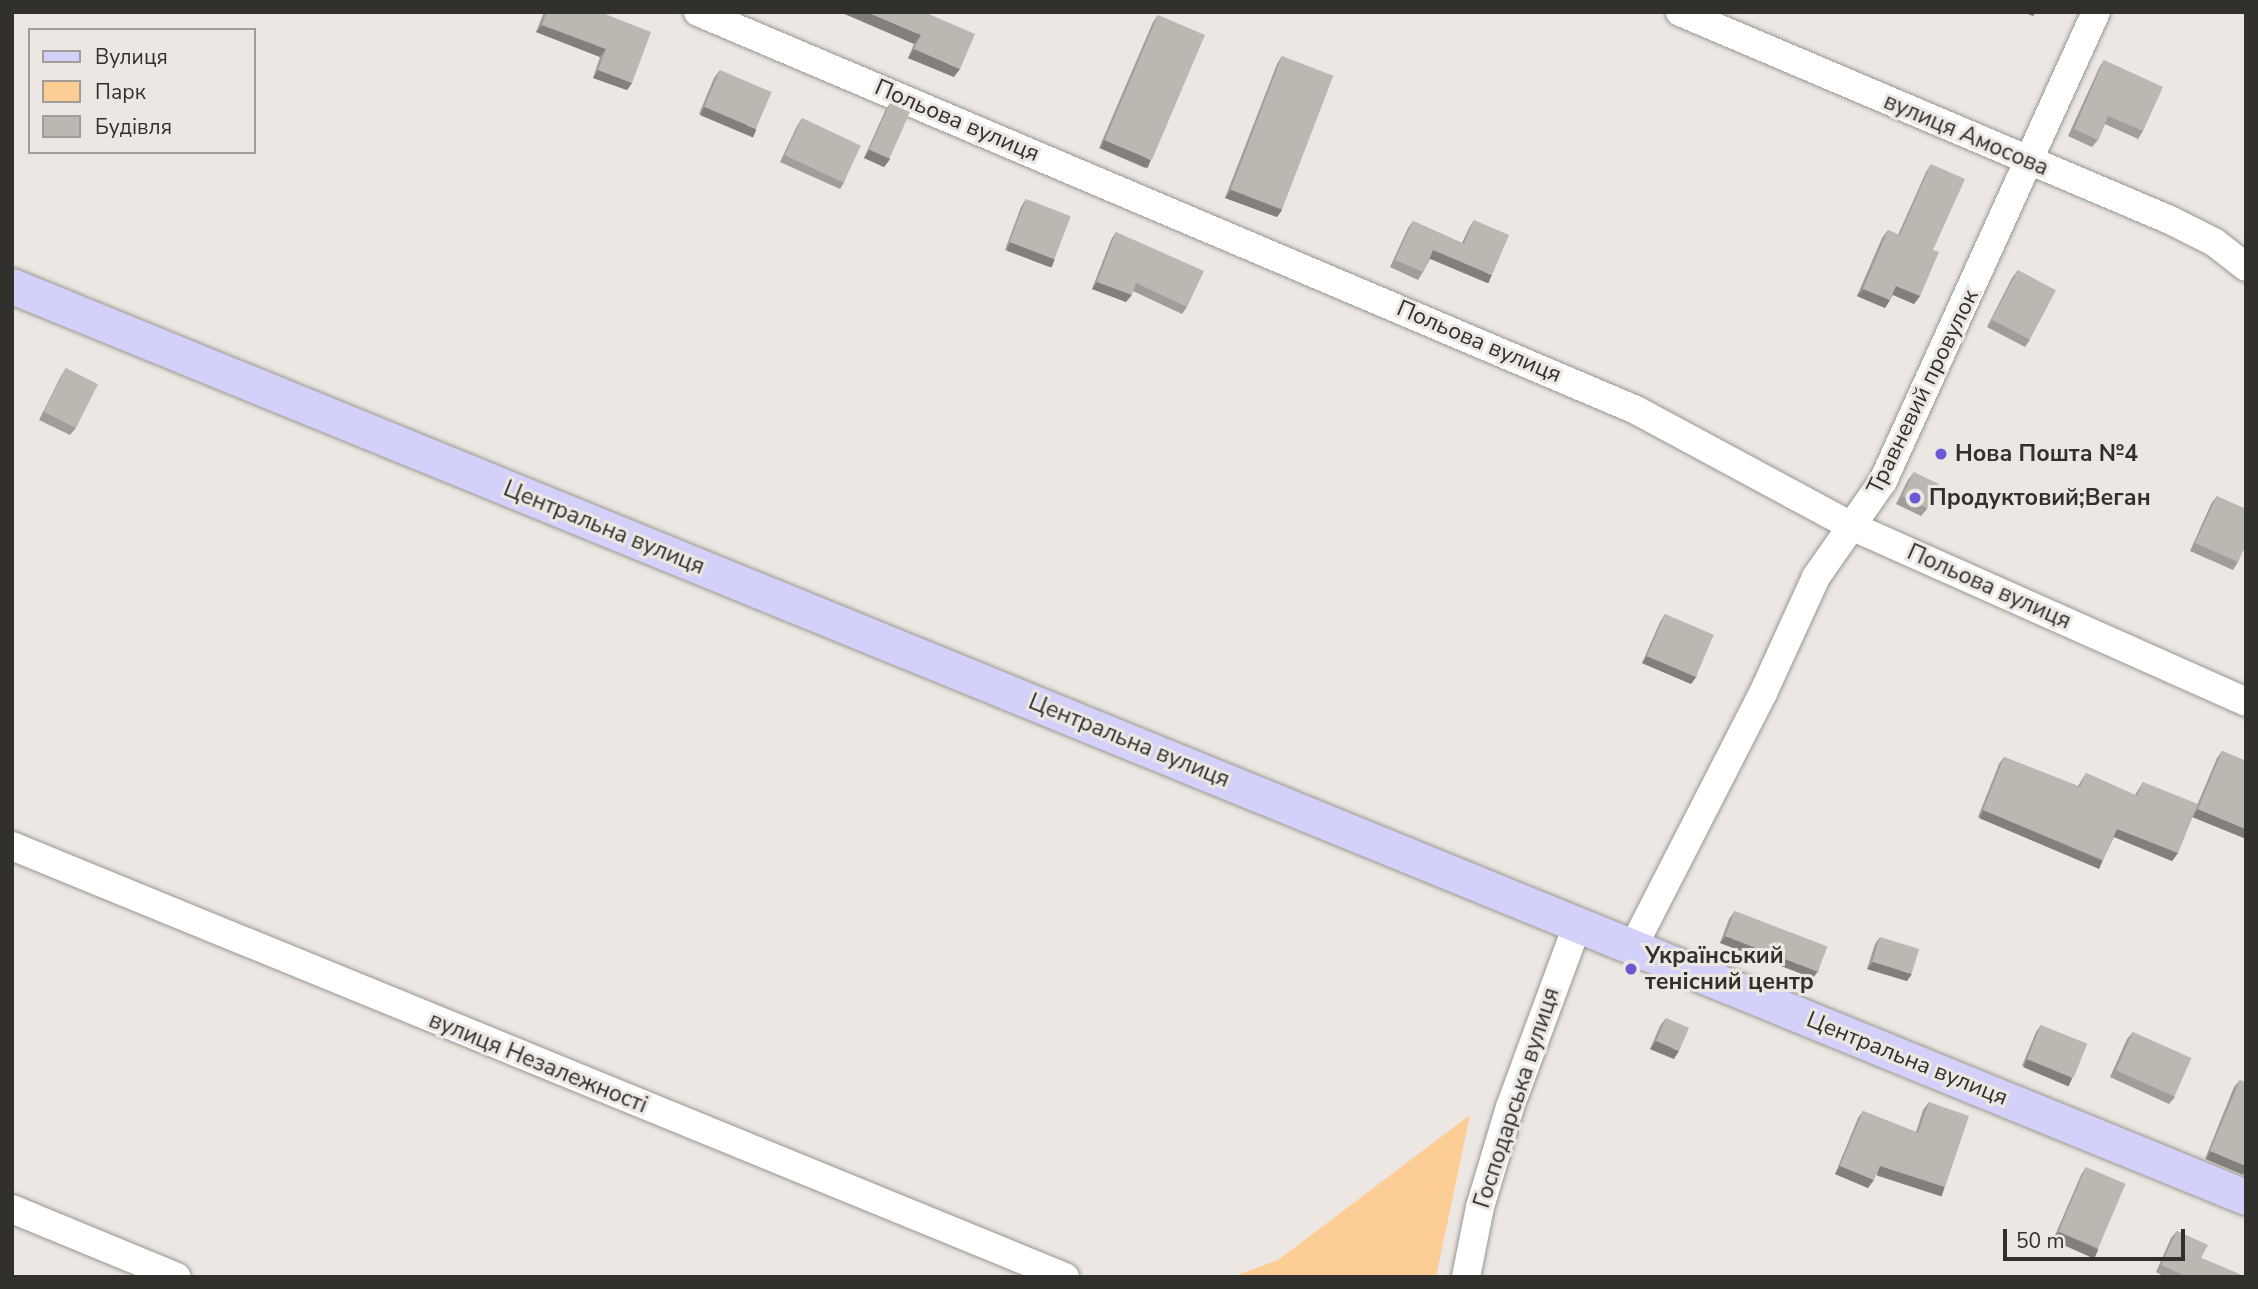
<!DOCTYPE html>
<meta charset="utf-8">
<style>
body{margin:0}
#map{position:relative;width:2258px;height:1289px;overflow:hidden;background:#ece7e2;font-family:"Nunito Sans",sans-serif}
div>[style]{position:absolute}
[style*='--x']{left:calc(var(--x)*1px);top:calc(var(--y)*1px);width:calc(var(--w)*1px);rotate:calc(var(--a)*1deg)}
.green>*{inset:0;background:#fdcd96}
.roads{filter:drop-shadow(0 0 2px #9b9691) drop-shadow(0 0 2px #9b9691)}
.minor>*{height:28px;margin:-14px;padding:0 14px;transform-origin:14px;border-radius:14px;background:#fff}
.major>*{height:35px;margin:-17.5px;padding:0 17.5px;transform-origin:17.5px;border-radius:17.5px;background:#d3d1f9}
.wall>*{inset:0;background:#a19d98}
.shaded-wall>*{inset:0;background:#83807c;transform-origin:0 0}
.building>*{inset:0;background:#bbb7b1;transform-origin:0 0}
.dots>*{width:19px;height:19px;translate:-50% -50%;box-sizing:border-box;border:4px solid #ece7e2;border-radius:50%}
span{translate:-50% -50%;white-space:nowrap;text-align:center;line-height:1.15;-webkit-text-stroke:6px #ece7e2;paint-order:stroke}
.street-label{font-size:23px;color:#31302d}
.poi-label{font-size:23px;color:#31302d;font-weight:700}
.left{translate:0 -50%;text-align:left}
.frame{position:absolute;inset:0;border:14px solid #31302d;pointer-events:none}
.legend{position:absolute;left:28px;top:28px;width:228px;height:126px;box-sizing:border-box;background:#ece7e2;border:2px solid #a19e9a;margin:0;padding:9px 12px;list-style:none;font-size:21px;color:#31302d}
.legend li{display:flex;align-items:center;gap:14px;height:35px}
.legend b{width:35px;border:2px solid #a19e9a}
.scale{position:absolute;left:2003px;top:1229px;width:182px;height:32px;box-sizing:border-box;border:4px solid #31302d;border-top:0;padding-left:9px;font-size:21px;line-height:24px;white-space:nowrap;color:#31302d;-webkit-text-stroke:5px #ece7e2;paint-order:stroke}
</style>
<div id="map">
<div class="green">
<div style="clip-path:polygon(1470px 1115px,1436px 1277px,1232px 1277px,1278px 1260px)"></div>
</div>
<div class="roads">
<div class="minor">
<div style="--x:698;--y:12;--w:1019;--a:22.99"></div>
<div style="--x:1636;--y:410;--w:244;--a:28.3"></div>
<div style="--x:1851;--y:526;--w:432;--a:24"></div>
<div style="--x:1680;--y:12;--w:532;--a:23"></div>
<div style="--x:2170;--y:220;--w:49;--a:26.6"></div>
<div style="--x:2214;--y:242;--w:41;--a:38"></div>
<div style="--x:12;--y:846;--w:1138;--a:22.26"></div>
<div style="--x:1633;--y:947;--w:285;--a:-62.9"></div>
<div style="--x:1763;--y:693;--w:128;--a:-65.4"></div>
<div style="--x:1816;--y:577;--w:117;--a:-55.1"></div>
<div style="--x:1883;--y:481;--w:515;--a:-65.57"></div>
<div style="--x:12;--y:1209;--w:178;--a:22.4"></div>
<div style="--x:1466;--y:1277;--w:71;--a:-78.7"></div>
<div style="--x:1480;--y:1207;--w:104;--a:-73.3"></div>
<div style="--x:1510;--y:1107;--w:196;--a:-69.7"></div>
</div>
<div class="major">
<div style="--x:12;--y:286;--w:2413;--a:22.19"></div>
</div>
</div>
<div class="wall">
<div style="clip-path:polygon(544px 12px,600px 12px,632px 83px,627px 90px,593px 78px,600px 57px,536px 32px)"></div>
<div style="clip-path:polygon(924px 12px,954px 77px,908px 58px,914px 44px)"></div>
<div style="clip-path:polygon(1158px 15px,1145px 168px,1099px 148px,1153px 22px)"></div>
<div style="clip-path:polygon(1282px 56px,1282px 210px,1277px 217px,1225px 198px,1277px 64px)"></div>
<div style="clip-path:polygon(2104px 60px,2143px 131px,2138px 139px,2105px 124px,2098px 140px,2092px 147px,2068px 136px,2099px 68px)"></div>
<div style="clip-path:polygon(720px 70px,752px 136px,699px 114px,714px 78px)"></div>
<div style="clip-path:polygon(890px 103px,890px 159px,884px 167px,864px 158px,885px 111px)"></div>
<div style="clip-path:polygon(802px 118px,845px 181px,840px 189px,780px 162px,797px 126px)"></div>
<div style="clip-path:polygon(1931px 164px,1933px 250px,1920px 296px,1914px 304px,1893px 295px,1885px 308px,1857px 296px,1882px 238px,1888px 230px,1898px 235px,1926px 172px)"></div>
<div style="clip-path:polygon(1026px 199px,1049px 267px,1005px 250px,1021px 207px)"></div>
<div style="clip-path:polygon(1474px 220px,1487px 283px,1430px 259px,1423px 272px,1418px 280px,1390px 267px,1408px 228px,1413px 221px,1462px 243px,1469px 228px)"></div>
<div style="clip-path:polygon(1116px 232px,1187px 307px,1182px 314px,1133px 291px,1126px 302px,1092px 289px,1111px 240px)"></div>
<div style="clip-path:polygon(2018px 270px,2030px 340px,2025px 347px,1987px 327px,2012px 278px)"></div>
<div style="clip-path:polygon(66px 368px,76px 428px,70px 435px,39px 420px,61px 376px)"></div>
<div style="clip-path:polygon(1914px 472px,1927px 509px,1921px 516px,1896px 504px,1908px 480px)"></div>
<div style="clip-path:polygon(2217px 496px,2238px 562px,2233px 570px,2190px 551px,2211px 504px)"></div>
<div style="clip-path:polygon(1665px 614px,1691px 684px,1642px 663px,1660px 622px)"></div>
<div style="clip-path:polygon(2222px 751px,2246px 761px,2192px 817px,2217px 758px)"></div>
<div style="clip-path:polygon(2004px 757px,2078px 786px,2086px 773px,2135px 795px,2143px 782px,2178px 853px,2172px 861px,2114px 837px,2103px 860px,2098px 868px,1978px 817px,1999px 764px)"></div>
<div style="clip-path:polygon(1735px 911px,1813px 978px,1720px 943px,1729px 919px)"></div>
<div style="clip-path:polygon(1880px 937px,1907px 981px,1867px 969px,1875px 944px)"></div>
<div style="clip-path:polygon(1666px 1018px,1674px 1059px,1650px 1049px,1660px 1026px)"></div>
<div style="clip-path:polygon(2041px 1025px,2072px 1078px,2067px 1085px,2022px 1066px,2036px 1032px)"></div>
<div style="clip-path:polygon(2133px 1032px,2175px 1097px,2169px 1104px,2110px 1077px,2127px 1039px)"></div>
<div style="clip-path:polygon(2240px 1080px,2246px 1176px,2205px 1159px,2234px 1087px)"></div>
<div style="clip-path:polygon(1929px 1102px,1945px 1187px,1939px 1195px,1876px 1174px,1868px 1188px,1835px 1174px,1858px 1118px,1863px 1111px,1916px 1132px,1923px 1110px)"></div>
<div style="clip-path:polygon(2086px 1167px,2098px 1249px,2093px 1257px,2053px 1240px,2081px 1175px)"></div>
<div style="clip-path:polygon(2177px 1231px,2201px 1258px,2246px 1277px,2165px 1277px,2156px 1272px,2171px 1238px)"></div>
</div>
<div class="shaded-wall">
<div style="clip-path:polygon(840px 12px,867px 12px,921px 35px,914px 44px)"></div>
<div style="clip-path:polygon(2023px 12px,2036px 12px,2033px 16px)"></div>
<div style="clip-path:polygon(542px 25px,606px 49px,600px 57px,536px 32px)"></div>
<div style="clip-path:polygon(914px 49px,960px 69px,954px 77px,908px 58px)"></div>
<div style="clip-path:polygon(598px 70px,632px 83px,627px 90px,593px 78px)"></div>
<div style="left:704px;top:107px;width:57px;height:9px;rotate:23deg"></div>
<div style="left:1104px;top:140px;width:51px;height:9px;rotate:23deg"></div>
<div style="clip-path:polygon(869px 150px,890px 159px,884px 167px,864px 158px)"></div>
<div style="clip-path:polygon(1231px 190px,1282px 210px,1277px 217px,1225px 198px)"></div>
<div style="left:1010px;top:242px;width:48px;height:9px;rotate:21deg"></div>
<div style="left:1433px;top:250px;width:64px;height:9px;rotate:23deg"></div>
<div style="clip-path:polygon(1097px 282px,1132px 295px,1126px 302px,1092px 289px)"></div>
<div style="clip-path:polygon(1896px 286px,1920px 296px,1914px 304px,1891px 294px)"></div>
<div style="clip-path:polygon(1863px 289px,1890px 300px,1885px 308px,1857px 296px)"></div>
<div style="clip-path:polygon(1647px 656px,1697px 676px,1691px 684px,1642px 663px)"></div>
<div style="clip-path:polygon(2198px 809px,2246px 829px,2246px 839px,2192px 817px)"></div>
<div style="left:1983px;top:810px;width:130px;height:9px;rotate:23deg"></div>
<div style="clip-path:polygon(2117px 829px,2178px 853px,2172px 861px,2112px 836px)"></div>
<div style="clip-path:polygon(1726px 936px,1819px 970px,1813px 978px,1720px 943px)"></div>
<div style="clip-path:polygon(1873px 962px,1912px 974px,1907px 981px,1867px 969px)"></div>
<div style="clip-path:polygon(1656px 1041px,1679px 1051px,1674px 1059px,1650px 1049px)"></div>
<div style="left:2027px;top:1059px;width:49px;height:9px;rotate:23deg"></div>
<div style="left:2210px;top:1151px;width:39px;height:9px;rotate:23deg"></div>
<div style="clip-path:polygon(1840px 1166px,1874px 1180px,1868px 1188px,1835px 1174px)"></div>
<div style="left:1880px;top:1166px;width:68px;height:10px;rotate:18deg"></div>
<div style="left:2059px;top:1232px;width:43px;height:10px;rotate:24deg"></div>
</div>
<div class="building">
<div style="clip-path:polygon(547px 12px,600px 12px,651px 32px,632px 83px,598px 70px,606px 49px,542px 25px)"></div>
<div style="clip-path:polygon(867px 12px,924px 12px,975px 34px,960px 69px,914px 49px,921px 35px)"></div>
<div style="left:1158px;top:15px;width:51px;height:136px;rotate:23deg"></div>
<div style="left:1282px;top:56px;width:55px;height:143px;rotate:21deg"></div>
<div style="clip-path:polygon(2104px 60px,2163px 87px,2143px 131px,2108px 116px,2098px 140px,2074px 129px)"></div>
<div style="left:720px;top:70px;width:56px;height:40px;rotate:23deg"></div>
<div style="left:890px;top:103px;width:22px;height:51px;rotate:24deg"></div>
<div style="left:802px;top:118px;width:65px;height:41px;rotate:25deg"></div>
<div style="clip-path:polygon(1931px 164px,1965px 179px,1933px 250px,1939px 252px,1920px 296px,1896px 286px,1890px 300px,1863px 289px,1888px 230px,1900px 235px)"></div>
<div style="left:1026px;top:199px;width:48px;height:46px;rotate:21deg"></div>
<div style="clip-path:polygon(1474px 220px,1509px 235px,1492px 275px,1433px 250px,1423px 272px,1395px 260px,1413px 221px,1464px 244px)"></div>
<div style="clip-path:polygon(1116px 232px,1204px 271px,1187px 307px,1136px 283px,1132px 295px,1097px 282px)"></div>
<div style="left:2018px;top:270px;width:43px;height:56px;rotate:28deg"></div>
<div style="left:66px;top:368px;width:36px;height:49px;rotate:27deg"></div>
<div style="left:1914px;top:472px;width:28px;height:27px;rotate:26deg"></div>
<div style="clip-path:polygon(2217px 496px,2246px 509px,2246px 545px,2238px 562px,2195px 543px)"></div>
<div style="left:1665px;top:614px;width:53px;height:46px;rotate:23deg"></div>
<div style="clip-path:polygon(2222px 751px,2246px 761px,2246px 829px,2198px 809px)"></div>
<div style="clip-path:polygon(2004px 757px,2080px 787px,2086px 773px,2137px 796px,2143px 782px,2198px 804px,2178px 853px,2117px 829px,2103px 860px,1983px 810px)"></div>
<div style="left:1735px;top:911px;width:99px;height:27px;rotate:21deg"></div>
<div style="left:1880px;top:937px;width:41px;height:26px;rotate:17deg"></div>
<div style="left:1666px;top:1018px;width:25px;height:25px;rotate:23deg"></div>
<div style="left:2041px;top:1025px;width:50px;height:37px;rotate:22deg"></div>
<div style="left:2133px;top:1032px;width:64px;height:42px;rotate:24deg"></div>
<div style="clip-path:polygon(2240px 1080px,2246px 1082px,2246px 1166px,2210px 1151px)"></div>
<div style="clip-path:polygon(1929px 1102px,1969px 1116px,1945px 1187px,1880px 1166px,1874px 1180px,1840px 1166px,1863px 1111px,1918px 1133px)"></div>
<div style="left:2086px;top:1167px;width:43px;height:70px;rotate:23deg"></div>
<div style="clip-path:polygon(2177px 1231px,2208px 1245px,2201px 1258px,2246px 1277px,2187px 1277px,2161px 1265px)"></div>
</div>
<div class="dots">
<div style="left:1941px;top:454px;background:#6b59d3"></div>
<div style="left:1915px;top:498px;background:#6b59d3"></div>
<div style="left:1631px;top:969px;background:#6b59d3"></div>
</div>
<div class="street-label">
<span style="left:957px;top:121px;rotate:23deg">Польова вулиця</span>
<span style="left:1966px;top:135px;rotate:23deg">вулиця Амосова</span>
<span style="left:1479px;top:342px;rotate:23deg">Польова вулиця</span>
<span style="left:1923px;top:392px;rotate:-64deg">Травневий провулок</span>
<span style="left:604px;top:528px;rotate:22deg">Центральна вулиця</span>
<span style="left:1989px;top:587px;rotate:24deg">Польова вулиця</span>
<span style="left:1129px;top:741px;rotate:22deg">Центральна вулиця</span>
<span style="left:1907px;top:1059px;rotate:22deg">Центральна вулиця</span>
<span style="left:538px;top:1063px;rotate:22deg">вулиця Незалежності</span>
<span style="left:1517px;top:1098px;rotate:-72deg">Господарська вулиця</span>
</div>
<div class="poi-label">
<span class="left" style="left:1955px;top:454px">Нова Пошта №4</span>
<span class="left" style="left:1929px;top:498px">Продуктовий;Веган</span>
<span class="left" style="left:1645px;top:969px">Український<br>тенісний центр</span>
</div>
<div class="frame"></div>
<ul class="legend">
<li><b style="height:9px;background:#d3d1f9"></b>Вулиця</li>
<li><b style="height:19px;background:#fdcd96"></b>Парк</li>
<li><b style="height:19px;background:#bbb7b1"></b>Будівля</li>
</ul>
<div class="scale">50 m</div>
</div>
